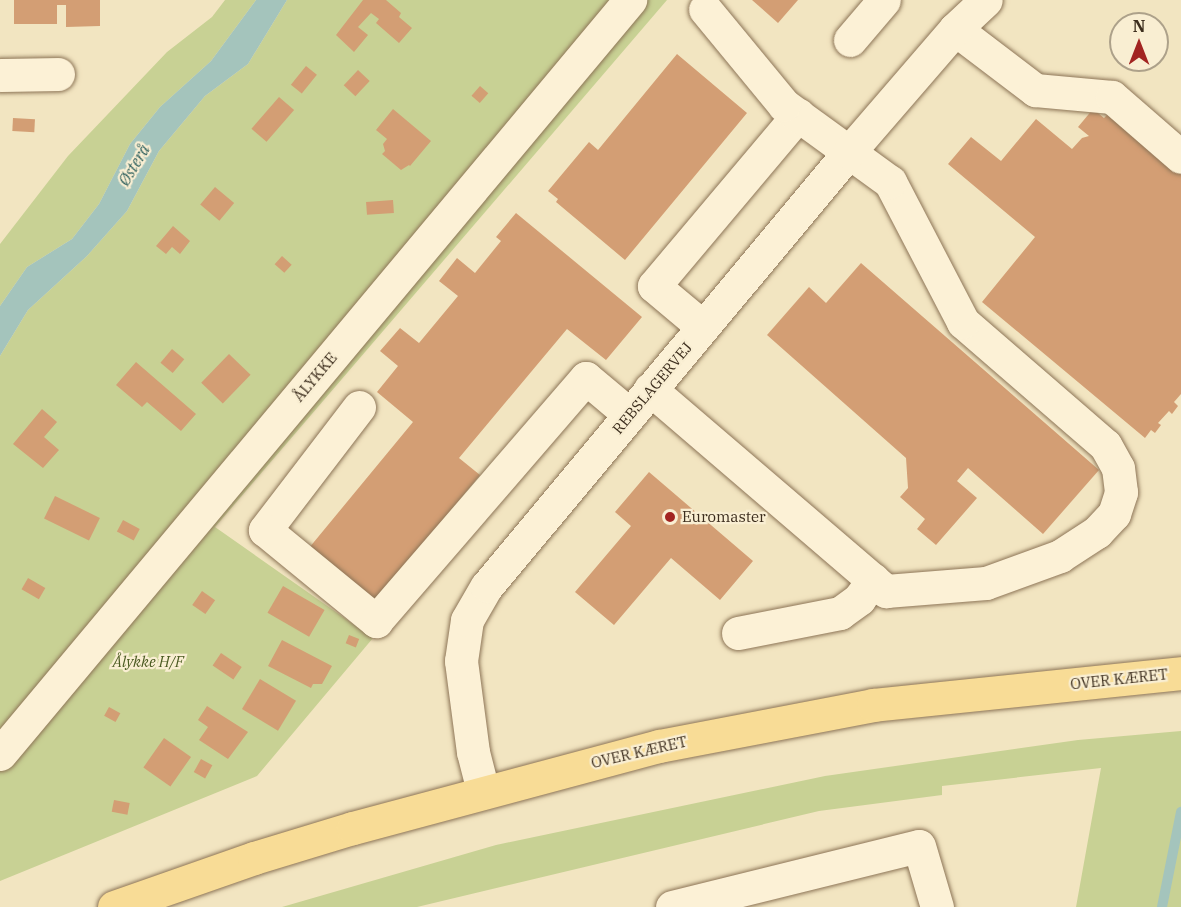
<!DOCTYPE html>
<meta charset="utf-8">
<style>
body{margin:0}
#map{position:relative;width:1181px;height:907px;overflow:hidden;background:#f2e5c1;font-family:"IBM Plex Serif",serif}
div>[style]{position:absolute}
[style*='--x']{left:calc(var(--x)*1px);top:calc(var(--y)*1px);width:calc(var(--w)*1px);rotate:calc(var(--a)*1deg)}
.green>*{inset:0;background:#c8d194}
.water>*{inset:0;background:#a4c4bc}
.stream>*{height:10px;margin:-5px;padding:0 5px;transform-origin:5px;border-radius:5px;background:#a4c4bc}
.building>*{inset:0;background:#d39e74;transform-origin:0 0}
.roads{filter:drop-shadow(0 0 2px #8d7557) drop-shadow(0 0 2px #8d7557)}
.minor>*{height:33px;margin:-16.5px;padding:0 16.5px;transform-origin:16.5px;border-radius:16.5px;background:#fcf1d6}
.major>*{height:33px;margin:-16.5px;padding:0 16.5px;transform-origin:16.5px;border-radius:16.5px;background:#f8dc96}
.dots>*{width:16px;height:16px;translate:-50% -50%;box-sizing:border-box;border:3px solid #f9eed2;border-radius:50%}
span{translate:-50% -50%;white-space:nowrap;text-align:center;line-height:1.15;-webkit-text-stroke:4.5px #f9eed2;paint-order:stroke}
.street-label{font-size:15px;color:#3c2d1d}
.poi-label{font-size:15px;color:#3c2d1d}
.left{translate:0 -50%;text-align:left}
.park-label{font-size:15px;color:#4a5a21;font-style:italic}
.water-label{font-size:16px;color:#2a5d5b;font-style:italic}
.north{position:absolute;left:1109px;top:12px;width:60px;height:60px;box-sizing:border-box;background:#f9eed2;border:2px solid #ada18a;border-radius:50%;rotate:0deg;font-size:16px;font-weight:700;line-height:24px;text-align:center;color:#3c2d1d}
.north::after{content:'';display:block;margin:auto;width:21px;height:27px;background:#a22421;clip-path:polygon(50% 0,100% 100%,50% 72%,0 100%)}
</style>
<div id="map">
<div class="green">
<div style="clip-path:polygon(225px 0,256px 0,211px 61px,160px 107px,130px 144px,99px 204px,72px 239px,27px 267px,0 306px,0 244px,68px 156px,167px 52px,212px 17px)"></div>
<div style="clip-path:polygon(287px 0,667px 0,215px 527px,373px 638px,257px 776px,0 881px,0 356px,28px 310px,87px 256px,127px 211px,159px 151px,205px 96px,248px 64px)"></div>
<div style="clip-path:polygon(1181px 731px,1181px 907px,1076px 907px,1101px 768px,942px 786px,942px 795px,819px 811px,417px 907px,282px 907px,496px 845px,825px 776px,1078px 740px)"></div>
</div>
<div class="water">
<div style="clip-path:polygon(256px 0,287px 0,248px 64px,205px 96px,159px 151px,127px 211px,87px 256px,28px 310px,0 356px,0 306px,27px 267px,72px 239px,99px 204px,130px 144px,160px 107px,211px 61px)"></div>
</div>
<div class="stream">
<div style="--x:1162;--y:907;--w:97;--a:-78.7"></div>
</div>
<div class="building">
<div style="clip-path:polygon(14px 0,100px 0,100px 26px,66px 27px,66px 5px,57px 5px,57px 24px,14px 24px)"></div>
<div style="clip-path:polygon(363px 0,386px 0,401px 13px,399px 17px,412px 28px,399px 43px,376px 23px,379px 19px,371px 13px,358px 27px,368px 35px,354px 52px,336px 35px)"></div>
<div style="clip-path:polygon(752px 0,798px 0,778px 23px)"></div>
<div style="clip-path:polygon(677px 54px,747px 113px,625px 260px,556px 202px,558px 199px,548px 191px,589px 142px,598px 150px)"></div>
<div style="left:306px;top:66px;width:14px;height:24px;rotate:39deg"></div>
<div style="left:358px;top:70px;width:16px;height:21px;rotate:43deg"></div>
<div style="left:480px;top:86px;width:11px;height:13px;rotate:41deg"></div>
<div style="left:279px;top:97px;width:20px;height:42px;rotate:41deg"></div>
<div style="clip-path:polygon(393px 109px,431px 141px,410px 166px,409px 165px,401px 170px,382px 154px,385px 151px,383px 144px,387px 139px,376px 130px)"></div>
<div style="clip-path:polygon(1093px 109px,1104px 118px,1109px 113px,1181px 174px,1181px 394px,1174px 402px,1178px 406px,1172px 414px,1169px 411px,1158px 423px,1161px 425px,1155px 433px,1151px 430px,1145px 438px,982px 302px,1035px 237px,948px 164px,971px 137px,1001px 161px,1036px 119px,1072px 149px,1082px 138px,1089px 136px,1078px 127px)"></div>
<div style="left:13px;top:118px;width:22px;height:13px;rotate:3deg"></div>
<div style="left:215px;top:187px;width:25px;height:23px;rotate:40deg"></div>
<div style="left:393px;top:200px;width:13px;height:27px;rotate:86deg"></div>
<div style="clip-path:polygon(516px 213px,642px 317px,606px 360px,567px 329px,459px 458px,480px 475px,375px 602px,309px 548px,413px 422px,377px 392px,398px 366px,380px 351px,400px 328px,419px 343px,458px 296px,439px 281px,457px 258px,475px 273px,501px 241px,496px 237px)"></div>
<div style="clip-path:polygon(173px 226px,190px 241px,180px 254px,172px 247px,166px 254px,156px 246px)"></div>
<div style="left:282px;top:256px;width:13px;height:11px;rotate:42deg"></div>
<div style="clip-path:polygon(861px 263px,1099px 470px,1043px 534px,968px 468px,957px 481px,977px 498px,936px 545px,917px 529px,925px 519px,900px 497px,908px 488px,906px 458px,767px 335px,809px 287px,826px 303px)"></div>
<div style="left:172px;top:349px;width:16px;height:18px;rotate:40deg"></div>
<div style="left:229px;top:354px;width:30px;height:40px;rotate:44deg"></div>
<div style="clip-path:polygon(136px 362px,196px 414px,181px 431px,147px 402px,142px 407px,116px 385px)"></div>
<div style="clip-path:polygon(42px 409px,57px 422px,44px 437px,59px 450px,43px 468px,13px 444px)"></div>
<div style="clip-path:polygon(649px 472px,753px 561px,720px 600px,671px 558px,614px 625px,575px 592px,631px 526px,615px 512px)"></div>
<div style="left:55px;top:496px;width:50px;height:25px;rotate:26deg"></div>
<div style="left:123px;top:520px;width:19px;height:13px;rotate:28deg"></div>
<div style="left:28px;top:578px;width:20px;height:13px;rotate:30deg"></div>
<div style="left:283px;top:586px;width:48px;height:31px;rotate:30deg"></div>
<div style="left:202px;top:591px;width:16px;height:17px;rotate:35deg"></div>
<div style="left:349px;top:635px;width:11px;height:9px;rotate:22deg"></div>
<div style="clip-path:polygon(282px 640px,332px 666px,322px 684px,313px 684px,311px 688px,268px 666px)"></div>
<div style="left:221px;top:653px;width:25px;height:15px;rotate:34deg"></div>
<div style="left:260px;top:679px;width:42px;height:35px;rotate:31deg"></div>
<div style="clip-path:polygon(207px 706px,248px 732px,228px 759px,199px 740px,208px 727px,198px 720px)"></div>
<div style="left:109px;top:707px;width:13px;height:10px;rotate:29deg"></div>
<div style="left:164px;top:738px;width:33px;height:36px;rotate:35deg"></div>
<div style="left:201px;top:759px;width:13px;height:15px;rotate:29deg"></div>
<div style="left:114px;top:800px;width:16px;height:12px;rotate:11deg"></div>
</div>
<div class="roads">
<div class="minor">
<div style="--x:955;--y:29;--w:101;--a:37.3"></div>
<div style="--x:1035;--y:90;--w:77;--a:5.2"></div>
<div style="--x:1112;--y:97;--w:91;--a:41"></div>
<div style="--x:850;--y:40;--w:52;--a:-49.6"></div>
<div style="--x:0;--y:75;--w:58;--a:-1"></div>
<div style="--x:703;--y:327;--w:64;--a:-140.1"></div>
<div style="--x:654;--y:286;--w:224;--a:-49.9"></div>
<div style="--x:650;--y:389;--w:311;--a:40.6"></div>
<div style="--x:886;--y:591;--w:100;--a:-4.6"></div>
<div style="--x:986;--y:583;--w:79;--a:-20"></div>
<div style="--x:1060;--y:556;--w:44;--a:-33"></div>
<div style="--x:1097;--y:532;--w:25;--a:-47"></div>
<div style="--x:1114;--y:514;--w:23;--a:-72"></div>
<div style="--x:1121;--y:492;--w:24;--a:-97"></div>
<div style="--x:1118;--y:468;--w:26;--a:-119"></div>
<div style="--x:1105;--y:445;--w:188;--a:-139.1"></div>
<div style="--x:963;--y:322;--w:158;--a:-117.5"></div>
<div style="--x:890;--y:182;--w:131;--a:-144"></div>
<div style="--x:784;--y:105;--w:124;--a:-129.5"></div>
<div style="--x:359;--y:407;--w:155;--a:127.4"></div>
<div style="--x:265;--y:530;--w:144;--a:39.3"></div>
<div style="--x:376;--y:621;--w:321;--a:-49.2"></div>
<div style="--x:586;--y:378;--w:57;--a:40.1"></div>
<div style="--x:738;--y:633;--w:104;--a:-11.1"></div>
<div style="--x:840;--y:613;--w:24;--a:-36"></div>
<div style="--x:859;--y:599;--w:24;--a:-54"></div>
<div style="--x:0;--y:754;--w:983;--a:-50.12"></div>
<div style="--x:483;--y:791;--w:40;--a:-104.4"></div>
<div style="--x:473;--y:752;--w:92;--a:-97.5"></div>
<div style="--x:461;--y:661;--w:41;--a:-81.7"></div>
<div style="--x:467;--y:620;--w:39;--a:-60"></div>
<div style="--x:487;--y:586;--w:565;--a:-50.17"></div>
<div style="--x:849;--y:152;--w:162;--a:-49.2"></div>
<div style="--x:955;--y:29;--w:42;--a:-43.1"></div>
<div style="--x:672;--y:907;--w:254;--a:-13.9"></div>
<div style="--x:919;--y:846;--w:64;--a:73.6"></div>
</div>
<div class="major">
<div style="--x:114;--y:907;--w:148;--a:-19.3"></div>
<div style="--x:254;--y:858;--w:103;--a:-16.9"></div>
<div style="--x:353;--y:828;--w:317;--a:-15"></div>
<div style="--x:659;--y:746;--w:218;--a:-10.8"></div>
<div style="--x:873;--y:705;--w:310;--a:-5.9"></div>
</div>
</div>
<div class="dots">
<div style="left:670px;top:517px;background:#a22421"></div>
</div>
<div class="street-label">
<span style="left:315px;top:377px;rotate:-50deg">ÅLYKKE</span>
<span style="left:652px;top:388px;rotate:-50deg">REBSLAGERVEJ</span>
<span style="left:1119px;top:679px;rotate:-6deg">OVER KÆRET</span>
<span style="left:639px;top:752px;rotate:-13deg">OVER KÆRET</span>
</div>
<div class="poi-label">
<span class="left" style="left:682px;top:517px">Euromaster</span>
</div>
<div class="park-label">
<span style="left:148px;top:662px">Ålykke H/F</span>
</div>
<div class="water-label">
<span style="left:134px;top:165px;rotate:-59deg">Østerå</span>
</div>
<div class="north">N</div>
</div>
